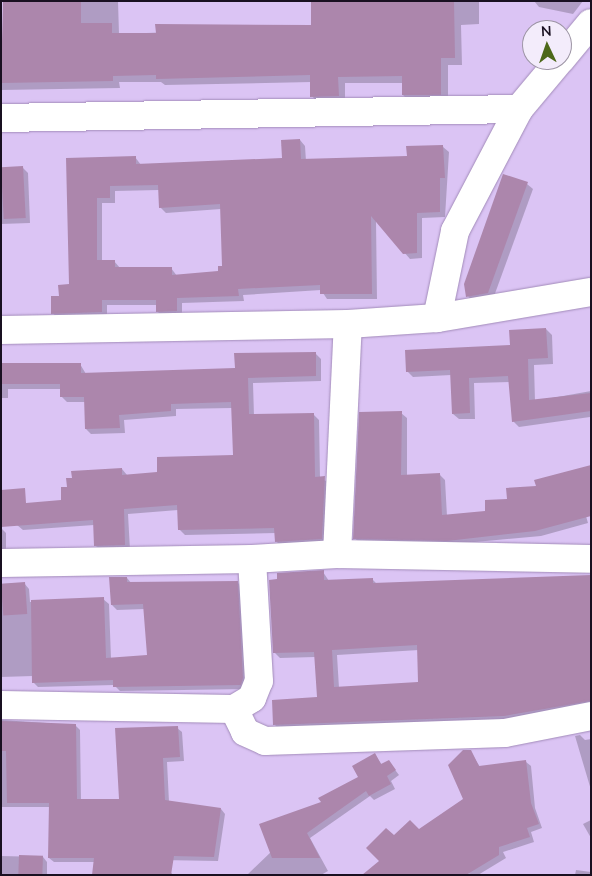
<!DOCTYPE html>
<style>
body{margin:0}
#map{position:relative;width:592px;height:876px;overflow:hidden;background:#dbc4f4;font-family:Mulish,sans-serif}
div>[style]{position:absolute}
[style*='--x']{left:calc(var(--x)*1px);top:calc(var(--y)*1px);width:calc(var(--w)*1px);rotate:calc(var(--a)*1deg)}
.shadow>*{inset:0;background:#0003}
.building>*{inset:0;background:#ac86ac;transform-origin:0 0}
.roads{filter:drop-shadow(0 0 1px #a28bb9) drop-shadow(0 0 1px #a28bb9)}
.minor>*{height:28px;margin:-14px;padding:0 14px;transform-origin:14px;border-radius:14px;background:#fff}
span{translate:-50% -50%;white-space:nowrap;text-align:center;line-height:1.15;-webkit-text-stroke:5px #f3ecfb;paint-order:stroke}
.frame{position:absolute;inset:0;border:2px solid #191021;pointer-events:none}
.north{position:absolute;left:522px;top:20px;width:50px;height:50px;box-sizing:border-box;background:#f3ecfb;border:1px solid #9c94a4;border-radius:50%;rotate:357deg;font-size:14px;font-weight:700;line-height:20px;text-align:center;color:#191021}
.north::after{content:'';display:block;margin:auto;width:18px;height:22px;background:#4d681a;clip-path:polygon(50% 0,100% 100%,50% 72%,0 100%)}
</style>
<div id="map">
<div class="shadow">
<div style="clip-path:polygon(4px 1px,118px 1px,119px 34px,312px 27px,312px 1px,479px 1px,479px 24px,461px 25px,462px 65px,448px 65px,448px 101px,410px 102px,403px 95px,403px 83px,345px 83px,345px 103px,319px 104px,312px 96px,312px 82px,165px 85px,161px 82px,119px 82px,120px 88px,1px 90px)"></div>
<div style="clip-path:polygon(534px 1px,583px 1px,573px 14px,539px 7px)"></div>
<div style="clip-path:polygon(evenodd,300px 140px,305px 146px,306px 161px,408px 158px,443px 147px,449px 152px,445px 217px,422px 218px,422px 258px,410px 259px,376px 220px,377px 299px,327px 299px,321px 290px,243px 295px,244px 301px,182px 303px,182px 316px,163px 317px,157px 311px,157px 305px,107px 305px,107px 317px,58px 319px,53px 313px,70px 285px,68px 159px,135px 157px,141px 165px,283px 159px,300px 140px,159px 190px,160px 207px,166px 213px,221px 209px,223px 267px,219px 272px,177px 276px,171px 268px,120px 268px,114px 261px,102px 261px,102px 203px,115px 203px,115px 191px,159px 190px)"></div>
<div style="clip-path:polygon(23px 168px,28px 173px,30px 223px,1px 224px,1px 169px)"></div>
<div style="clip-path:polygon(527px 184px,533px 189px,493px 299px,473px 302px,468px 296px)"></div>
<div style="clip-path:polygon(546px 329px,552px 335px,553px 364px,534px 365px,535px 401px,591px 391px,591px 426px,590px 417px,519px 427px,513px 421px,510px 382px,474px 383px,475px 419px,459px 419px,453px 414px,451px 375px,413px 377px,407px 371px,511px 346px)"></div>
<div style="clip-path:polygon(315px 353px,321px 359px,321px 381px,253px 383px,254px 416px,313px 414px,319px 420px,320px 478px,330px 483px,327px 544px,282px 547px,276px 541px,276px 533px,185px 535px,179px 529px,178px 510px,128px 514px,130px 550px,101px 551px,95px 545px,94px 525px,23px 530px,17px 525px,63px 502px,68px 488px,122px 469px,127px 475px,158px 474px,234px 456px,232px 408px,176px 409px,176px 416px,124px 420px,125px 433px,91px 434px,86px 429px,85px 402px,67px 402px,61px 396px,61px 389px,8px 389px,8px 398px,1px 398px,1px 363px,80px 364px,86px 374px,236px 369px)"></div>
<div style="clip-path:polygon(401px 413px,407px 418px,407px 476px,439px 474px,445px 480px,447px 516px,487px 512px,538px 488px,575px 478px,588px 523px,541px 536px,453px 544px,360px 544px,355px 538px)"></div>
<div style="clip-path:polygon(1px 528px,6px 533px,6px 551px,1px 551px)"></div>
<div style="clip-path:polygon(evenodd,323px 572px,329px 581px,372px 579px,377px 584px,591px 671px,591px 706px,510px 721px,280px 730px,275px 725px,318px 698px,315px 657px,280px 658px,274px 652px,323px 572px,419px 650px,419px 684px,339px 688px,337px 655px,419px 650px)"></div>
<div style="clip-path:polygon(127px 578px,132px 584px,237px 582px,242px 587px,246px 689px,120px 691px,114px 685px,38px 687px,33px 682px,33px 676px,1px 677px,1px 584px,24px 583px,29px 589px,30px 602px,103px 599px,109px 604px,111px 659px,148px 656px,145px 609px,117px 610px,112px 605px)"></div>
<div style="clip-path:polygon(1px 720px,47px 723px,51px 726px,76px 726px,80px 730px,81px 801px,121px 801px,177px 728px,182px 732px,184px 761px,167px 762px,169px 802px,221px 809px,225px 814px,218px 861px,161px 860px,173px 875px,93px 875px,94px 862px,54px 862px,49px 858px,50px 807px,1px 807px)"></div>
<div style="clip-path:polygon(580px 735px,585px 740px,591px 739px,591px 790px,575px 736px)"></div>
<div style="clip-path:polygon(470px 751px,480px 767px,526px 762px,531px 766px,535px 808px,542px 828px,531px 832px,534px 842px,503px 852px,506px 858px,478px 875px,381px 861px,394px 837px,419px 831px,464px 799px)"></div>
<div style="clip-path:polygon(375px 755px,382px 765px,389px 762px,399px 775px,391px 781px,395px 789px,374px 800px,370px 796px,310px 838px,328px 871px,321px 875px,247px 875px,323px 802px,360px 777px)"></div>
<div style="clip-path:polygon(591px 820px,591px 838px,583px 824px)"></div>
<div style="clip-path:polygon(1px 856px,43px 857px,47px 862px,47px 875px,1px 875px)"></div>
<div style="clip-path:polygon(576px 870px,591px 872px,591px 875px,575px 875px)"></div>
</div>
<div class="building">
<div style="clip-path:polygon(3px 1px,81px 1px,81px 23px,112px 23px,112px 33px,156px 33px,155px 24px,311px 25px,311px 1px,454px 1px,455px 58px,441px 58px,441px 95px,402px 95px,402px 76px,338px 77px,339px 96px,310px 97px,310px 75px,156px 79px,156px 75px,113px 76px,113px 81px,1px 83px)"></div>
<div style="clip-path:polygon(evenodd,300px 139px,301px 159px,407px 156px,406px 146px,443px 145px,445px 178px,440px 178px,440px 212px,417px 213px,417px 253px,403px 254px,371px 216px,372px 294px,320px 294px,320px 285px,238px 289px,239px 296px,177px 298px,177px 311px,156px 312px,156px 300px,102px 300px,102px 312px,51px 314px,51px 296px,59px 296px,58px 285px,69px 284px,66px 158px,136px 156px,136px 164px,282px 158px,281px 140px,300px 139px,158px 185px,159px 208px,220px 204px,222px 266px,218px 266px,218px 271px,172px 275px,172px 267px,115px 267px,115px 260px,97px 260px,97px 198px,110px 198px,110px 186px,158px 185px)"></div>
<div style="left:23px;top:166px;width:52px;height:22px;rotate:87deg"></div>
<div style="clip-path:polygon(503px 174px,528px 182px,488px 293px,466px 297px,464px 284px)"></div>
<div style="clip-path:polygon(546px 328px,548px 358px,528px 359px,529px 400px,591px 393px,591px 411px,512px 422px,508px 376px,469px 378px,470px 413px,452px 414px,450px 370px,406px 372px,405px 350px,510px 345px,509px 330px)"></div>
<div style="clip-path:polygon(316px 352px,316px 376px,248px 378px,249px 414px,314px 413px,315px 477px,325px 476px,322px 539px,275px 542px,274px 528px,178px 530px,177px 505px,124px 509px,125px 545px,94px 546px,93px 520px,1px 527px,1px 490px,25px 488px,26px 503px,61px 500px,61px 487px,67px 487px,66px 478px,72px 478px,71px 471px,122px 468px,122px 475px,157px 472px,157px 457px,233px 455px,231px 402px,171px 404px,171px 411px,119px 415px,120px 428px,85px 429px,84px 397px,60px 397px,60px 384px,1px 384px,1px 363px,81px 363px,81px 373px,235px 368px,234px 353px)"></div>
<div style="clip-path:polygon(402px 411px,401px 475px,440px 473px,442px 515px,485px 511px,485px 500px,507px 499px,506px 488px,536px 486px,534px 480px,591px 465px,591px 516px,535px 531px,447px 541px,353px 539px,359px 412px)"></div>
<div style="clip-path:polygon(evenodd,324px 570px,324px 580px,373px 578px,373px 583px,591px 575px,591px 701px,504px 716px,273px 725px,272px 700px,317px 697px,314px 652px,273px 653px,269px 580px,277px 579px,277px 573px,324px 570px,417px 645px,418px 682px,334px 687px,332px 650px,417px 645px)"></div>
<div style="clip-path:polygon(109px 577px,127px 577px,127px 582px,238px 581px,243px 678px,241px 685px,113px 687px,113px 680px,32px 683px,31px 600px,104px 597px,106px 658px,147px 655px,143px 604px,111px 605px)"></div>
<div style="left:25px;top:582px;width:32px;height:24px;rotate:86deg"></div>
<div style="clip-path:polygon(1px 721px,76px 724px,77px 799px,119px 799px,115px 728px,178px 726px,180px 757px,163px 758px,165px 800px,221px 808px,214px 857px,174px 856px,171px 875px,92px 875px,94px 858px,48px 858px,49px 803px,7px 803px,6px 751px,2px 751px)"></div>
<div style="clip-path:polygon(463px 750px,471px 750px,479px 766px,526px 760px,531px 803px,539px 824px,527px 828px,530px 837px,499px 847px,499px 855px,466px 875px,362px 875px,379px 861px,366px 848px,386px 828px,394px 835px,410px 820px,419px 829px,463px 799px,448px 765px)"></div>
<div style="clip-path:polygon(375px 753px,381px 764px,389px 760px,396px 770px,387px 776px,391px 784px,369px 796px,366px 791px,307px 833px,320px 858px,272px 858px,259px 824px,321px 802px,318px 798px,358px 777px,352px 766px)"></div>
<div style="left:19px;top:855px;width:24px;height:20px;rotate:2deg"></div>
</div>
<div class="roads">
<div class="minor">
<div style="--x:562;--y:58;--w:45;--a:-50.4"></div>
<div style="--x:1;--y:118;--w:518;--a:-1"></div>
<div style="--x:437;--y:318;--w:89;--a:-78.3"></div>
<div style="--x:455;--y:231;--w:138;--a:-62.3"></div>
<div style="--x:519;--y:109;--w:64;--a:-50.1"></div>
<div style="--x:1;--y:330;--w:347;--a:-1"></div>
<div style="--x:348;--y:324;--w:89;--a:-3.9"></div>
<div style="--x:437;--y:318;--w:156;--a:-9.6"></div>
<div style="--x:337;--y:554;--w:230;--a:-87.3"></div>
<div style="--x:1;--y:563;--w:251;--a:-0.9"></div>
<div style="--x:252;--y:559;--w:85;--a:-3.4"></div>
<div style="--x:337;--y:554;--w:254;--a:1.1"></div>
<div style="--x:1;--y:705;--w:233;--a:1"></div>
<div style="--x:234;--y:709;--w:21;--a:-31"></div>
<div style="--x:252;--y:698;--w:18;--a:-68"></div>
<div style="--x:259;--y:681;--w:122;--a:-93.3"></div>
<div style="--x:234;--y:709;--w:25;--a:64"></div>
<div style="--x:245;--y:732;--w:22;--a:24"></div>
<div style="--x:265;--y:741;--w:240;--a:-1.9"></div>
<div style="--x:505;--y:733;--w:88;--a:-11.2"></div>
</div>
</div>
<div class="frame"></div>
<div class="north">N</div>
</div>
